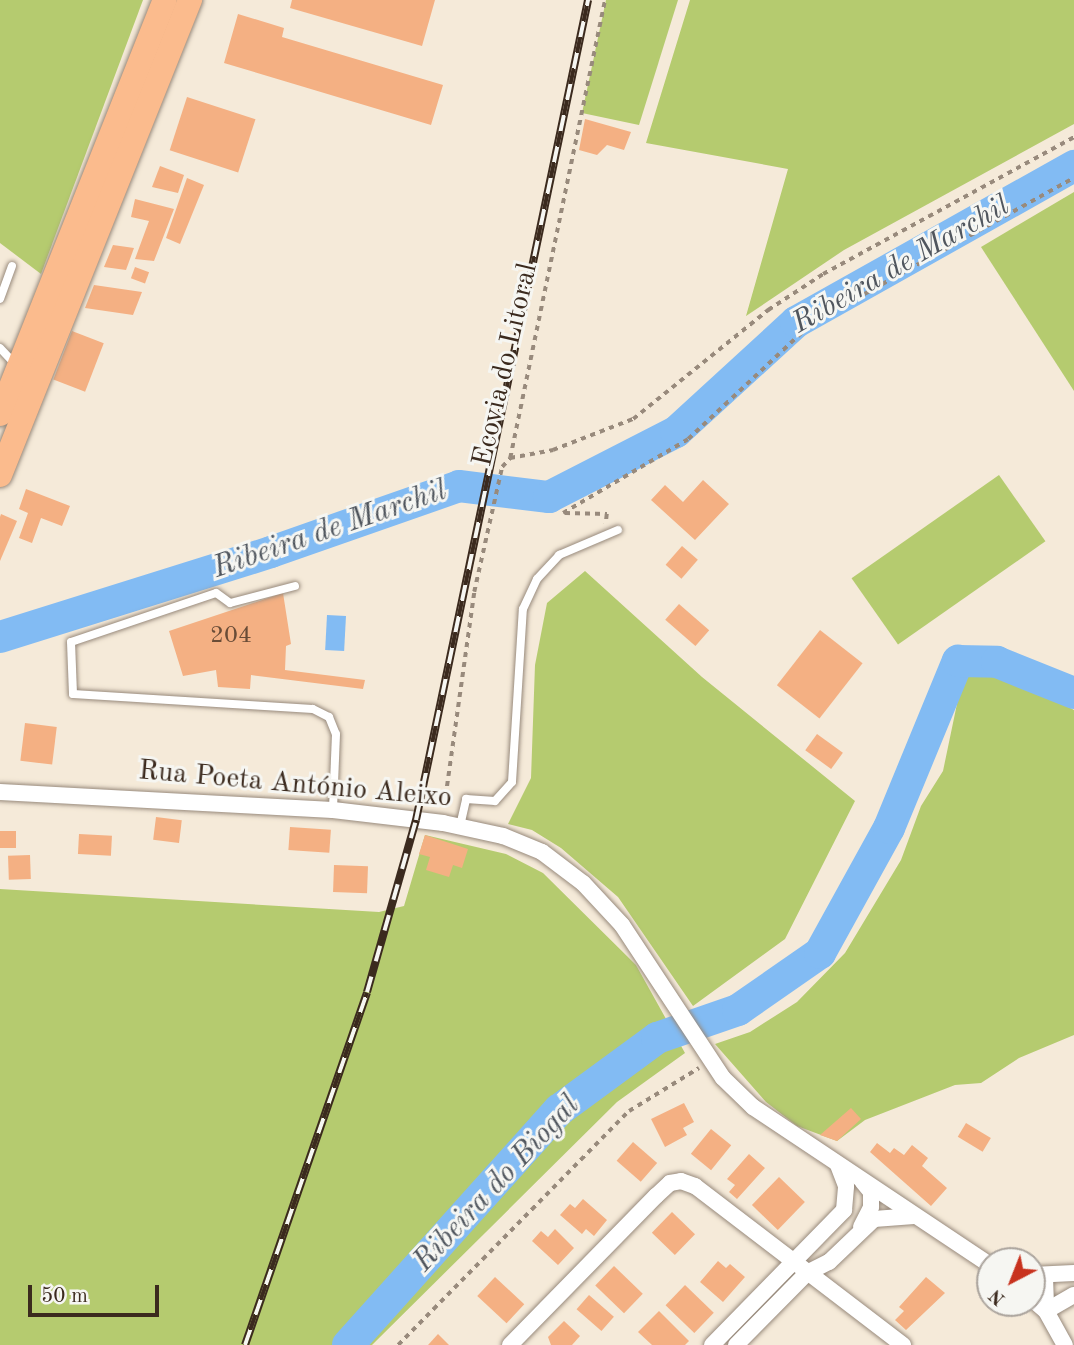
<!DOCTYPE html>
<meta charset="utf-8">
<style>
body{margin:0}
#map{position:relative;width:1074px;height:1345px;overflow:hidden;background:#f5ead9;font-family:"Old Standard TT",serif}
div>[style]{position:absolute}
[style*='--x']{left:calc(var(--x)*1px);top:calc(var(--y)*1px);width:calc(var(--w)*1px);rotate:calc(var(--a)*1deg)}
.green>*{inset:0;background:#b5cb6f;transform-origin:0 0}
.water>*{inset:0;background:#82bbf3;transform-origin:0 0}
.river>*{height:32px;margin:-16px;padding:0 16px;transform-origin:16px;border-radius:16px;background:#82bbf3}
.building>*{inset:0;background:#f4b083;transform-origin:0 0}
.path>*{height:3.5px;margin-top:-1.75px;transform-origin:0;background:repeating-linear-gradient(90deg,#988a7c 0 5px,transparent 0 10px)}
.roads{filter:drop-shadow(0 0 2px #988a7c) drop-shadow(0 0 2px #988a7c)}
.service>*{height:8px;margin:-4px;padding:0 4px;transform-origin:4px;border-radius:4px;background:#fff}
.minor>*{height:16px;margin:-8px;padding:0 8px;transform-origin:8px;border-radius:8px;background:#fff}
.primary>*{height:24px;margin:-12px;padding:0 12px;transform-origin:12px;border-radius:12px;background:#fbbb8d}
.rail>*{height:8px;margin-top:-4px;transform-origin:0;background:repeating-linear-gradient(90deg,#f6f6f2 0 16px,#3b2a1e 0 32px);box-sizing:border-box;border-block:2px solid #3b2a1e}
span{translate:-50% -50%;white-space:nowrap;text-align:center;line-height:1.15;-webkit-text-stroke:6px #f6f6f2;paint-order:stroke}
.number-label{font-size:24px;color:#694c37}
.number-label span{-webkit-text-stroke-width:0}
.street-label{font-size:28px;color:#3b2a1e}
.water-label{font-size:30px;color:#50565e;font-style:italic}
.north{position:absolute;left:976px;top:1247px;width:70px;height:70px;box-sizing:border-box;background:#f6f6f2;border:2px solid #aba49d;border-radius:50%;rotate:222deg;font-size:19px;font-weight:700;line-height:28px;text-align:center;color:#3b2a1e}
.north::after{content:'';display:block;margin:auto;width:24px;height:32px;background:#c8321e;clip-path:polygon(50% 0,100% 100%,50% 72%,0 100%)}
.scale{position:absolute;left:28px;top:1285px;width:131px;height:32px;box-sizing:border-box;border:4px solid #3b2a1e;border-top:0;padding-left:9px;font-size:21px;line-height:24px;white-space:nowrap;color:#3b2a1e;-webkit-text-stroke:5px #f6f6f2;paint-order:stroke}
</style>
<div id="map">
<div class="green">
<div style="clip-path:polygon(0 0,143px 0,41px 274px,0 243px)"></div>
<div style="clip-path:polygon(606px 0,678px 0,639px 125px,582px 113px)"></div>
<div style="clip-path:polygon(690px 0,1074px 0,1074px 124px,844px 250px,746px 316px,788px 169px,646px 143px)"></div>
<div style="clip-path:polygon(1074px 192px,1074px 391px,981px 247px)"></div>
<div style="left:999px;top:475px;width:81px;height:180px;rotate:55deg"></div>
<div style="clip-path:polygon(585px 571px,702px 677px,855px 801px,785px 939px,693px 1006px,618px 897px,561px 848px,532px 830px,508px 824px,531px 778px,535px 665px,547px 603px)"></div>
<div style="clip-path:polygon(978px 671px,1029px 685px,1074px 710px,1074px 1035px,1019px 1058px,981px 1083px,955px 1085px,865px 1120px,837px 1141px,797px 1126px,766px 1102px,715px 1044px,750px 1032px,797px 1002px,845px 953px,901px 860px,921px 806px,943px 771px,963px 675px)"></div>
<div style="clip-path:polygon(425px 835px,506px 854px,543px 873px,636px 965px,685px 1053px,617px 1102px,372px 1345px,0 1345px,0 889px,379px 912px,404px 906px)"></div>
</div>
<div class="water">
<div style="left:327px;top:615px;width:19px;height:35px;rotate:3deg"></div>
</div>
<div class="river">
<div style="--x:0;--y:637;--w:284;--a:-17.4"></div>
<div style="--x:271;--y:552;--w:199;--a:-19.3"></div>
<div style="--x:459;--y:486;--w:91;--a:7"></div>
<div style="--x:549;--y:497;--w:143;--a:-27.1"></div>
<div style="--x:676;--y:432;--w:163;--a:-42.5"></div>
<div style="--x:796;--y:322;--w:319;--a:-29.3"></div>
<div style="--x:348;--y:1345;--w:316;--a:-48.1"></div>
<div style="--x:559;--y:1110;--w:122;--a:-36.3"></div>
<div style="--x:657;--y:1038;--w:86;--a:-19.1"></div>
<div style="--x:738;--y:1010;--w:100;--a:-34.8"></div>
<div style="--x:820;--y:953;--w:143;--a:-61.1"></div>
<div style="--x:889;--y:828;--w:181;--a:-67.6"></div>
<div style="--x:958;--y:661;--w:39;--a:1"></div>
<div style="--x:997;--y:662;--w:83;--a:21.9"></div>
</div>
<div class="building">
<div style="clip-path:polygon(292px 0,435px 0,422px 46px,290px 8px)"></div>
<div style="clip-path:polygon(238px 14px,284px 28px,282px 37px,443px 85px,431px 125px,224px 63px)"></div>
<div style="left:187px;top:97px;width:72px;height:56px;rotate:18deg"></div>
<div style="clip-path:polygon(585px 119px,631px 132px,624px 150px,607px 145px,597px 155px,579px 150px)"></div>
<div style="clip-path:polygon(160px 166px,184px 175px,178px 193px,152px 187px)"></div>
<div style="clip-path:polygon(187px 178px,204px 185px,180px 244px,166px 238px)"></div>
<div style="clip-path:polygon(135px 199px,174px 209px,154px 261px,135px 259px,149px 221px,131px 217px)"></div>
<div style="clip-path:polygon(113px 245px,134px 248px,126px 270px,104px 267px)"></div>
<div style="left:135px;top:267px;width:15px;height:12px;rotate:20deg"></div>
<div style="clip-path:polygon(94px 285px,142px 292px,133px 315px,85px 308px)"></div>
<div style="left:72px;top:331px;width:34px;height:52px;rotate:21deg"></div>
<div style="clip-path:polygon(703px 480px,729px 504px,695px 540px,651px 500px,665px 485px,683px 502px)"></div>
<div style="clip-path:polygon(26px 489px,70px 506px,62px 526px,41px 518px,32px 543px,19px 538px,28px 513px,19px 509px)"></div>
<div style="clip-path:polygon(1px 514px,17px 521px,0 561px,0 517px)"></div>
<div style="left:682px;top:546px;width:21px;height:25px;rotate:41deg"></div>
<div style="clip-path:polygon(283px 593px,291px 644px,286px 646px,285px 670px,365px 680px,363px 689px,251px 675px,250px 689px,218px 687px,216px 670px,183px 676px,169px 631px)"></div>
<div style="left:679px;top:604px;width:40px;height:21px;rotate:41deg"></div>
<div style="left:820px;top:630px;width:54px;height:70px;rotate:38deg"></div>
<div style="left:25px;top:723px;width:32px;height:38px;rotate:7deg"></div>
<div style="left:817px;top:734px;width:32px;height:20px;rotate:36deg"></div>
<div style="left:156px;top:817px;width:26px;height:23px;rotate:7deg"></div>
<div style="left:290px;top:827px;width:41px;height:23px;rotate:4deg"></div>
<div style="left:0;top:831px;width:16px;height:17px"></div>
<div style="left:79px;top:834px;width:33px;height:20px;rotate:3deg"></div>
<div style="clip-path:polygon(425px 835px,468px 849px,462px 868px,453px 865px,449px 877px,426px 870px,430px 857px,419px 854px)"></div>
<div style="left:30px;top:855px;width:24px;height:22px;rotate:88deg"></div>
<div style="left:334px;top:865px;width:34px;height:27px;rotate:2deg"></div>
<div style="clip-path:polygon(684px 1103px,694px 1122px,683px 1128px,687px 1135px,665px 1147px,651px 1119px)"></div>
<div style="clip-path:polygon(851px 1108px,861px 1119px,837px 1141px,820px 1135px)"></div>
<div style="left:966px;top:1123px;width:29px;height:16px;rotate:31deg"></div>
<div style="left:711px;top:1129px;width:26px;height:32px;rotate:39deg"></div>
<div style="left:633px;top:1142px;width:32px;height:25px;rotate:41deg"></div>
<div style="clip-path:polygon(877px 1143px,890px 1153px,894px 1148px,904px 1155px,912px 1145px,928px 1158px,922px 1166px,947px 1188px,931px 1206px,870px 1152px)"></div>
<div style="clip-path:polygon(749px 1154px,765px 1168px,737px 1199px,729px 1192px,735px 1185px,727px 1179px)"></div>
<div style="left:779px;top:1177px;width:36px;height:39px;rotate:44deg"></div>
<div style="clip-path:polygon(583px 1199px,607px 1220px,594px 1236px,586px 1229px,582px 1234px,560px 1215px,570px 1204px,575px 1208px)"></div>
<div style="left:672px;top:1212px;width:32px;height:29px;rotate:44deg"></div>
<div style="clip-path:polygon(555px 1229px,574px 1248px,558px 1265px,532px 1241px,541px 1231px,548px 1237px)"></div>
<div style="clip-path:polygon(718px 1261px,726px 1268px,730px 1264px,745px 1277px,723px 1302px,700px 1282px)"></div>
<div style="left:614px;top:1266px;width:40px;height:27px;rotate:44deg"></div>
<div style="left:495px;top:1277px;width:40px;height:26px;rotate:43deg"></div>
<div style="clip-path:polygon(926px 1277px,945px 1293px,906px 1330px,895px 1320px,904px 1311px,899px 1307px)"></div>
<div style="left:685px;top:1285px;width:40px;height:28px;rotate:44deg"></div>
<div style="left:589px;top:1295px;width:33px;height:19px;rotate:41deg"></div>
<div style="clip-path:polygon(659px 1311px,689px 1341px,685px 1345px,652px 1345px,638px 1332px)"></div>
<div style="clip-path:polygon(564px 1321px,580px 1336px,572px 1345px,551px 1345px,548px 1337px)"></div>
<div style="clip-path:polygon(438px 1334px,449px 1345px,428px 1345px)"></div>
</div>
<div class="path">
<div style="--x:510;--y:458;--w:44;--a:-10.5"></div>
<div style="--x:553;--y:450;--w:86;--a:-21.2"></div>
<div style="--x:633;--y:419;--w:174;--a:-38.9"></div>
<div style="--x:768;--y:310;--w:66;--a:-33.2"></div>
<div style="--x:823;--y:274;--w:286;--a:-28.6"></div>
<div style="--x:563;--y:513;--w:145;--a:-30.6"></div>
<div style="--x:688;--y:439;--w:170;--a:-43.1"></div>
<div style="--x:812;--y:323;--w:299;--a:-29"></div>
<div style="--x:565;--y:513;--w:42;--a:1.4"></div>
<div style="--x:607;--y:514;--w:10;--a:96"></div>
<div style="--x:444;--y:806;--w:216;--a:-82"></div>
<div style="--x:474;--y:592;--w:128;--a:-77.4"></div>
<div style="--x:502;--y:467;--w:12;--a:-48"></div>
<div style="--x:510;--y:458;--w:468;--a:-78.3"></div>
<div style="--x:398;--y:1345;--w:329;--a:-45.4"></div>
<div style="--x:629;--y:1111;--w:82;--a:-31.6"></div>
</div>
<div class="roads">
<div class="service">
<div style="--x:0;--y:299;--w:35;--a:-70"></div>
<div style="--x:0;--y:348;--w:22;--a:47"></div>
<div style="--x:295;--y:586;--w:67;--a:165.3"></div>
<div style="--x:230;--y:603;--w:17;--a:-144"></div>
<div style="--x:216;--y:593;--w:153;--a:161.3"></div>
<div style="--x:71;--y:642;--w:52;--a:87.8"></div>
<div style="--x:73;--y:694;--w:240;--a:3.6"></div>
<div style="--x:313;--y:709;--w:18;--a:27"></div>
<div style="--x:329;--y:717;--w:18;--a:68"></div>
<div style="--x:336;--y:734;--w:76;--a:92.3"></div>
<div style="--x:460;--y:826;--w:28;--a:-77"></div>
<div style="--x:466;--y:799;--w:29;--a:4"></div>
<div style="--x:495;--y:801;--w:25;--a:-48"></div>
<div style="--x:512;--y:782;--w:173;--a:-86.4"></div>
<div style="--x:523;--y:609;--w:33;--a:-65"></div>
<div style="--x:537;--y:579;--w:33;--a:-47"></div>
<div style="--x:559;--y:555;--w:64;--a:-23"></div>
</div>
<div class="minor">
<div style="--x:0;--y:792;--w:333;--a:3.1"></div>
<div style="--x:333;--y:810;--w:111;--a:6.7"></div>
<div style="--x:443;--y:823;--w:61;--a:12.2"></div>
<div style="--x:503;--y:836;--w:42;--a:22.3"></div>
<div style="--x:542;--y:852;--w:51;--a:37.1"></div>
<div style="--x:583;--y:883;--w:57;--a:47.1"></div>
<div style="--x:622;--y:925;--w:183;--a:56.6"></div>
<div style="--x:723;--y:1078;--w:42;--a:44"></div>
<div style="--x:753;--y:1107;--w:285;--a:33.7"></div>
<div style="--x:861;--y:1227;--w:22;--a:-63"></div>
<div style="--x:871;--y:1207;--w:15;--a:-90"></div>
<div style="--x:871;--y:1192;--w:14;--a:-129"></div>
<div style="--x:1032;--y:1275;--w:42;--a:-2.7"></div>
<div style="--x:1045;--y:1277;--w:34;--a:88"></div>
<div style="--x:1046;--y:1311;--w:39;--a:61"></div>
<div style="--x:1032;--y:1299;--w:18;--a:41"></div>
<div style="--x:1046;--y:1311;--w:32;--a:-30"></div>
<div style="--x:510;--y:1345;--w:209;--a:-45.6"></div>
<div style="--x:656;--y:1196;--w:19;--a:-43"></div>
<div style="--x:670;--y:1183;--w:11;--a:-10"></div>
<div style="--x:681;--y:1181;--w:15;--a:20"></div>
<div style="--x:695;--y:1186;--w:262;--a:37.4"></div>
<div style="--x:712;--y:1345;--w:189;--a:-45.6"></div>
<div style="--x:844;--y:1210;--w:24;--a:-85"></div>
<div style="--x:846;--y:1186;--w:22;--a:-111"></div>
<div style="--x:736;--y:1345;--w:101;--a:-45.4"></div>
<div style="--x:807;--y:1273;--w:25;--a:-27"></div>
<div style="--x:829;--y:1262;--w:62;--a:-43.7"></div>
<div style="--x:874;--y:1219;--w:40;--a:-4.3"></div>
</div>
<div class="primary">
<div style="--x:0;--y:414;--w:446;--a:-68.3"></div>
<div style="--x:0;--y:475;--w:512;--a:-68.2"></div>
</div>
</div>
<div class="rail">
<div style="--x:245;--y:1345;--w:373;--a:-70.9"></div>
<div style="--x:367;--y:992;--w:179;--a:-74.1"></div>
<div style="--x:416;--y:820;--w:838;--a:-78.15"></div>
</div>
<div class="number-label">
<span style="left:231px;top:637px">204</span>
</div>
<div class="street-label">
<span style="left:506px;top:365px;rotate:-77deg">Ecovia do Litoral</span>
<span style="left:295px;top:785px;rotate:5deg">Rua Poeta António Aleixo</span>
</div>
<div class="water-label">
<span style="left:901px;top:265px;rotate:-30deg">Ribeira de Marchil</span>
<span style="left:330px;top:530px;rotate:-19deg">Ribeira de Marchil</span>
<span style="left:497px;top:1184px;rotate:-47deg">Ribeira do Biogal</span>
</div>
<div class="north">N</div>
<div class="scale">50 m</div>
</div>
